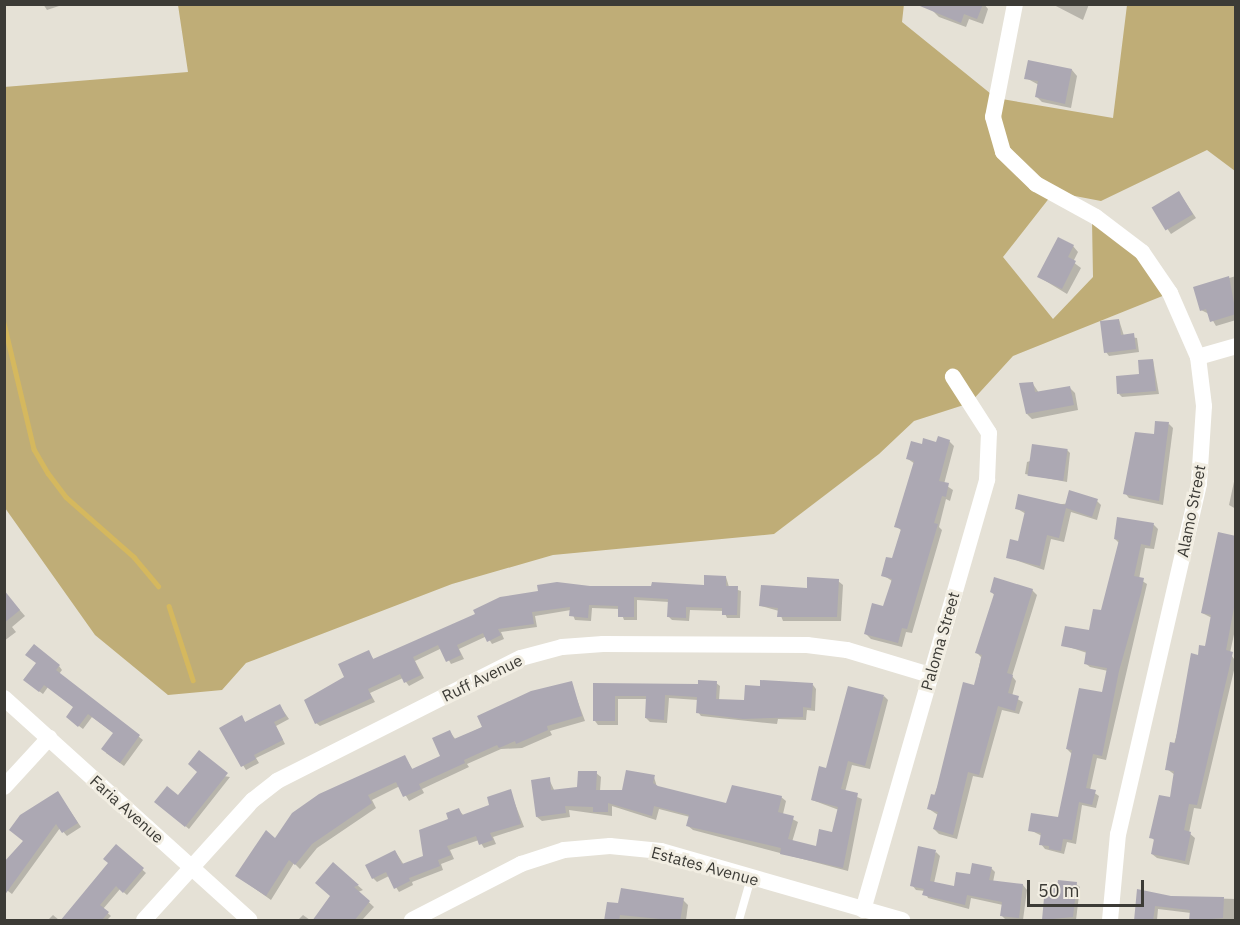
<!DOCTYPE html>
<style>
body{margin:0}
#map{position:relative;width:1240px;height:925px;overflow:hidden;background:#e5e1d6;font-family:"IBM Plex Sans",sans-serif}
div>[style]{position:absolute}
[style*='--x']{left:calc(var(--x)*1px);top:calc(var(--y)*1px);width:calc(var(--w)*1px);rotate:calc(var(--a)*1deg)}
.green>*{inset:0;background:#bfad77}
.shadow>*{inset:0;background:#0003}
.stream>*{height:4.5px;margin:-2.25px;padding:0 2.25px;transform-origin:2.25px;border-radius:2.25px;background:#d5b85e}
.building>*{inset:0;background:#aca8b3;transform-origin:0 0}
.service>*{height:8px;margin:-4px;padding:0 4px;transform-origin:4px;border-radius:4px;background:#fff}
.minor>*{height:16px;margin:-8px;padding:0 8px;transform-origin:8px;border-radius:8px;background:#fff}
span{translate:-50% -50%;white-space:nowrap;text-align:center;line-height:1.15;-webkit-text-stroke:6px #f2eee3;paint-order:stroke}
.street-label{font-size:16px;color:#3c3b36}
.frame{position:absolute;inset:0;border:6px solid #3c3b36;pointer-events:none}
.scale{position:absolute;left:1027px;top:880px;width:117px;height:27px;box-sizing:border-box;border:3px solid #3c3b36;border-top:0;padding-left:8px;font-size:18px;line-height:21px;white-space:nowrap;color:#3c3b36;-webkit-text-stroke:4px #f2eee3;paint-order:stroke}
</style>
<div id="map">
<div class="green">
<div style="clip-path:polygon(904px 4px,902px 22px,996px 98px,1113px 118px,1127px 5px,1235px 5px,1235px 171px,1207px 150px,1101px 201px,1054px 192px,1003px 257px,1053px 319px,1093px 277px,1092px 221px,1142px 252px,1170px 293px,1013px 356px,970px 403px,914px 421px,879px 454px,774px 534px,553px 555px,452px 584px,246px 663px,222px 690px,168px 695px,95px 635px,5px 508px,4px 87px,188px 72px,178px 5px)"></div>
</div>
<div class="shadow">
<div style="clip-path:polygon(43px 4px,65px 4px,47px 10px)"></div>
<div style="clip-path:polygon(936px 4px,984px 4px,988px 9px,983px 24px,969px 19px,966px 27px,939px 17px,933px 11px)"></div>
<div style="clip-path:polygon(1052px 4px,1089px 4px,1083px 20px)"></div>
<div style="clip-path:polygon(1072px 70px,1077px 76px,1071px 108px,1042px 102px,1037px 97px,1039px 85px,1026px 78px)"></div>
<div style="clip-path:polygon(1182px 197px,1196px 218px,1171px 234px,1154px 209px)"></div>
<div style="clip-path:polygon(1073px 246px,1078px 252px,1073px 262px,1081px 268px,1067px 294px,1039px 277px)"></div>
<div style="clip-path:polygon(1236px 276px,1236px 320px,1216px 326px,1209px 314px,1201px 310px,1195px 288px)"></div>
<div style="clip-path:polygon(1119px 320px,1124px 336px,1137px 338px,1139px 352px,1109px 356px,1106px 352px)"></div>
<div style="clip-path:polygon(1153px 360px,1159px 394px,1122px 397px,1119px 394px)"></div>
<div style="clip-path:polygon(1234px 382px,1236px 382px,1236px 441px,1235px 440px)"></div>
<div style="clip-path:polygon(1033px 384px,1039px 393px,1069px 387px,1075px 393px,1078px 410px,1032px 419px,1027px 414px)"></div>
<div style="clip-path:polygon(1169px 424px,1173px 428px,1163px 505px,1129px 498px,1125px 493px,1155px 436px)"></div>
<div style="clip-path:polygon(949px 441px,954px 446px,944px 484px,953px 490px,950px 501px,946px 499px,939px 527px,942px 530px,912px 633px,906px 632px,902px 647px,871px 639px,866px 634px,885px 608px,892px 581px,883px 575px,893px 560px,902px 531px,896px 526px,915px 464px,908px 459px,923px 445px)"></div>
<div style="clip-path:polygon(1067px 450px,1070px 453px,1067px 482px,1025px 474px,1027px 462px)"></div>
<div style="clip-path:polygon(1235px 477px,1236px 477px,1236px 509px,1229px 505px)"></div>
<div style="clip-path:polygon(1097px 501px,1101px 505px,1097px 520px,1071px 512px,1064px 542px,1051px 539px,1044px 570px,1007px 557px,1019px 542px,1026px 514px,1016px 508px)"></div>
<div style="clip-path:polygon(1119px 518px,1154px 525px,1158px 529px,1154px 549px,1145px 548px,1139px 579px,1147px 584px,1106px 760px,1097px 758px,1090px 790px,1099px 796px,1096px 808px,1082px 805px,1076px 844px,1067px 842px,1064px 854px,1045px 849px,1041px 844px,1042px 836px,1030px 830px,1060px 819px,1072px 754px,1067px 749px,1104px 694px,1108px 671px,1090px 667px,1085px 663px,1087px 653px,1063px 645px,1091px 632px,1102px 612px,1119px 543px,1115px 539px)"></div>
<div style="clip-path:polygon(1236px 537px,1236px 625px,1230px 653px,1236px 662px,1201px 809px,1194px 808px,1189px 833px,1195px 838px,1189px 865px,1157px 858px,1152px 854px,1155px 841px,1151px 837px,1171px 799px,1175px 775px,1167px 769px,1199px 656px,1207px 648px,1212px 618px,1202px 613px)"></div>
<div style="clip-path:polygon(726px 577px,729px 587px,741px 591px,740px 618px,727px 618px,724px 611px,690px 610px,689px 621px,672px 620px,668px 616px,669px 602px,637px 600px,637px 620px,624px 620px,620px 609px,592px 608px,591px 621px,575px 620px,571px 610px,535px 616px,537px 627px,501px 632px,504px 639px,492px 644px,487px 636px,459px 649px,464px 659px,451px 664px,442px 648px,415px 661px,424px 678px,409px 686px,403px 678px,370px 693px,375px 702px,320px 726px,316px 723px,368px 651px,374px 660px,590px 587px,706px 587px)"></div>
<div style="clip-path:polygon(838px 581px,843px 585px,841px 621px,783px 621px,779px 611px,761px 606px)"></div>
<div style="clip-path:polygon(1032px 590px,1037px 595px,1012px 676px,1016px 681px,1012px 696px,1023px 702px,1019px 714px,1002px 710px,983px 778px,973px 776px,957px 839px,939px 834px,934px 829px,938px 815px,929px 809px,975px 687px,981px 657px,977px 653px,995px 596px,992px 592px)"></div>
<div style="clip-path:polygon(4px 592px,25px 616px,12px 627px,16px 632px,4px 641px)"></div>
<div style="clip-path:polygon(59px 666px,62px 670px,59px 674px,143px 740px,124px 766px,106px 753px,114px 733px,92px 717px,83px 729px,71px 720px,75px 708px,48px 687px,43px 694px,28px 683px)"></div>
<div style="clip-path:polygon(571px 683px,585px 721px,550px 731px,552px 735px,522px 748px,501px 749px,467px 764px,469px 767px,422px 789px,424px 793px,409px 801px,400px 786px,372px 800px,376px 808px,317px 848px,300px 869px,294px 863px,271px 900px,237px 876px,276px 840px,404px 756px,413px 770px,442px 757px,450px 732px,456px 740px)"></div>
<div style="clip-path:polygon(716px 683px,720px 686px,719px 700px,746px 702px,813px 685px,816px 689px,815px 711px,807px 710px,806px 720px,778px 719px,777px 724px,701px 716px,698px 712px,698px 700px,669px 698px,667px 723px,650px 722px,646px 718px,647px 699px,618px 699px,618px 725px,598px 725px,595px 721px,595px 685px,699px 686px)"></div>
<div style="clip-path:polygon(884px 696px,888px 700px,870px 769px,852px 765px,845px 792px,862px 799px,848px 871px,693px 830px,688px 826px,690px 817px,659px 809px,656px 820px,612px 806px,612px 816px,569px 810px,570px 817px,542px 821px,537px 817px,549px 779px,555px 792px,579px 789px,596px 773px,601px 777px,600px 791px,623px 792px,654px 777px,657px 787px,727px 805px,781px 797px,786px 801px,783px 814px,798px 822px,792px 842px,817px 848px,834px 834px,839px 810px,812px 800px,827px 770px)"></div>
<div style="clip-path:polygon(280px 706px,289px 719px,276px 726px,285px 744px,256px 758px,259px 763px,246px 770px,221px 729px,241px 717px,246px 723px)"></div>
<div style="clip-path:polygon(199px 772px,230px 777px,189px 829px,160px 805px,178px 798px)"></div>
<div style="clip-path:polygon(510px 791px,524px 827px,493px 837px,496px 844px,484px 848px,479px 840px,450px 850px,454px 859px,441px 864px,443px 870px,412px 882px,413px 885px,399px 892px,389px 876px,377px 882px,373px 878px,395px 851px,404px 865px,425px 857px,459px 810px,464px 816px,491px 806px)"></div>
<div style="clip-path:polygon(58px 793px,81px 827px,67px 836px,60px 828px,12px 894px,4px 888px,6px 865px)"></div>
<div style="clip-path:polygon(116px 846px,146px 873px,127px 895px,120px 889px,103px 909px,111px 916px,107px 920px,62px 920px,110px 863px)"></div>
<div style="clip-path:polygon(936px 852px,940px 856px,934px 883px,955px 887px,991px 868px,995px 872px,993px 882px,1023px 885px,1027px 890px,1023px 920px,1006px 920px,1002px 916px,1003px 905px,971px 898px,969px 909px,928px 898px,925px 891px,916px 890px,912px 885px)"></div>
<div style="clip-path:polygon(333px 864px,363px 890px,358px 892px,374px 907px,362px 920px,314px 920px,332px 896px)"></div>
<div style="clip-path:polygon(1076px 884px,1080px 887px,1076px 920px,1045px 920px,1058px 890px)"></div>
<div style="clip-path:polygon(1138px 891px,1171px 897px,1236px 899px,1236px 920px,1191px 920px,1191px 913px,1158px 909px,1157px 920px,1135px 920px)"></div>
<div style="clip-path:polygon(683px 900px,688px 905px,686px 920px,605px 920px,620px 904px)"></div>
<div style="clip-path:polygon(53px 915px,59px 920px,48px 920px)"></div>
<div style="clip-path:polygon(303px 915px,310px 920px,298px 920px)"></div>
</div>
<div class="stream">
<div style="--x:4;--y:323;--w:130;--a:76.6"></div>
<div style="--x:34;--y:449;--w:28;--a:60"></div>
<div style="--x:48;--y:473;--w:30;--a:53"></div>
<div style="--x:66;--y:497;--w:91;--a:41.4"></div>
<div style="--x:134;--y:557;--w:38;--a:50"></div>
<div style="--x:169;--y:606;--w:78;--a:72"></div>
</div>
<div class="building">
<div style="clip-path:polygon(915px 4px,983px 4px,977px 19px,964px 14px,961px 23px)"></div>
<div style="clip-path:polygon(1028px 60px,1072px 69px,1065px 104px,1035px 97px,1038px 81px,1024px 79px)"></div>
<div style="left:1179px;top:191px;width:27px;height:32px;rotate:59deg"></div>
<div style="clip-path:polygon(1058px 237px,1074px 245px,1068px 257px,1076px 261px,1062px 289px,1037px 277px)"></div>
<div style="clip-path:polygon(1229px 276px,1236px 314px,1210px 322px,1206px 309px,1200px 311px,1193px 287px)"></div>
<div style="clip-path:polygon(1119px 319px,1121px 335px,1134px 333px,1136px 349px,1104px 353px,1100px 321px)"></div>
<div style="clip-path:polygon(1153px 359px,1156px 391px,1117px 394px,1116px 376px,1139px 374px,1138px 360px)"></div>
<div style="clip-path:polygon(1033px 382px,1035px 392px,1070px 386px,1074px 405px,1026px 414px,1019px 383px)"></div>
<div style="clip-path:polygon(1155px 421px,1169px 422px,1159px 501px,1123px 494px,1135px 432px,1154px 434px)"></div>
<div style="clip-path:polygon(938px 436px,950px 440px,939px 481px,949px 483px,946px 497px,942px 496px,934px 523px,938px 524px,907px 629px,902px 628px,898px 643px,864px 634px,872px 603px,883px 606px,892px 579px,881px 576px,886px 557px,892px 558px,901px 529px,894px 527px,914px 461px,906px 459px,911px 441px,922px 444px,923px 438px,936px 442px)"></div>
<div style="left:1032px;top:444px;width:36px;height:32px;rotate:8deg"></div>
<div style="clip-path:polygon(1069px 490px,1098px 499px,1092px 517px,1066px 508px,1059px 538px,1047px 535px,1040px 566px,1006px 558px,1010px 539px,1018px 541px,1025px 511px,1015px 509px,1018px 494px,1065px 505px)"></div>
<div style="clip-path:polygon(1117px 517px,1154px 523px,1150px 546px,1141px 544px,1134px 576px,1144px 578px,1141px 593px,1119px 671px,1102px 756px,1093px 754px,1086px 788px,1096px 790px,1092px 805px,1079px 802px,1072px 840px,1063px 839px,1061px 851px,1049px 849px,1049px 846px,1039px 845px,1041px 833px,1028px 831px,1031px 813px,1058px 817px,1072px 750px,1066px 749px,1079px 688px,1102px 692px,1107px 668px,1084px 664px,1086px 651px,1061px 646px,1065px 626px,1089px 630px,1093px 609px,1101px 610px,1119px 540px,1114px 539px)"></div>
<div style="clip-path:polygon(1218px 532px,1236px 536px,1236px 597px,1226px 650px,1233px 652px,1197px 805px,1189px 804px,1184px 830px,1191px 832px,1185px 861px,1151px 854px,1154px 839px,1149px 838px,1159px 795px,1170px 797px,1174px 771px,1165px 770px,1170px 742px,1175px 743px,1191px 653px,1198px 655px,1199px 645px,1205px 646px,1211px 615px,1201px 613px)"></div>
<div style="clip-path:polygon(704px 575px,726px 576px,726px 586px,738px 586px,737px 615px,722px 615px,722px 608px,686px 607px,686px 618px,667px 617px,668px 599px,634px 597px,634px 617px,618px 617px,618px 606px,589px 605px,588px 618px,569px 616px,570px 607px,532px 612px,534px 624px,498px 629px,501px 635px,487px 642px,483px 633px,457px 645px,461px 655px,446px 662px,438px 645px,413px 657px,421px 675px,404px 683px,400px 674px,368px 689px,372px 698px,315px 724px,304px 700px,344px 677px,338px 664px,369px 650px,373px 659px,475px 614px,473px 610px,500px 597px,538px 591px,537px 585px,557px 582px,590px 586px,651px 586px,652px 582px,704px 585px)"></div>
<div style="clip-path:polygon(807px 577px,839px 579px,837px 617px,777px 617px,778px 608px,759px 606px,761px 585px,807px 588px)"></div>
<div style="clip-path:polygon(994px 577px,1033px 589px,1007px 673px,1013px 675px,1008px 693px,1019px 696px,1015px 711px,998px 706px,979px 775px,968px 772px,953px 835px,933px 829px,938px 812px,927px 809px,931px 794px,935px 795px,963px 682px,974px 685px,982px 655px,975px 653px,994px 594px,990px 592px)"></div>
<div style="clip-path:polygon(4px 590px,20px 610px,4px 623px)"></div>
<div style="clip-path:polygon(34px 644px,60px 665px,56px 670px,140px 735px,120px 763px,101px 749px,113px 733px,88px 714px,78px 727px,66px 717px,73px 707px,44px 685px,39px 692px,23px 680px,36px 663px,25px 655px)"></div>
<div style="clip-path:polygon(698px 680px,717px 681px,716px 699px,744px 700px,745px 685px,760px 686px,760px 680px,813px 683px,811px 708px,803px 707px,803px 717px,743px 719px,696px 713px,697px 697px,665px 695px,664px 720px,645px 718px,646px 696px,615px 696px,615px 721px,593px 721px,593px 683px,698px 684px)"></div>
<div style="clip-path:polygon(572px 681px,582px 716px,547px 726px,548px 730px,516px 744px,515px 741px,499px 748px,497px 745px,464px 760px,465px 763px,419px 784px,421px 789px,403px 797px,396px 782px,368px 795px,372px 803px,312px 844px,295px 865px,289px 860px,266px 896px,235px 876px,266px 830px,275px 838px,292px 813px,319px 794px,405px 755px,412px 769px,440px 756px,432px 738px,450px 730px,454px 739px,482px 727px,477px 716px,531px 691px)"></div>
<div style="clip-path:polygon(848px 686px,884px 695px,865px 766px,848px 761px,841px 789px,858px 793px,843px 868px,780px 854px,781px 848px,686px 826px,689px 815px,654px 806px,652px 816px,608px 803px,608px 812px,593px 812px,593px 807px,565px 806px,566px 813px,536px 817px,531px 780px,550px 777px,551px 790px,577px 787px,578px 771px,597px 771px,596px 790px,622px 790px,626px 770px,655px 775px,653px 783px,658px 786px,726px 803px,732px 785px,782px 796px,778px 812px,794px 816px,788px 839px,816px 846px,819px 829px,832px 832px,838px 807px,811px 800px,819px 766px,826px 768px)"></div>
<div style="clip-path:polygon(280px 704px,286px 716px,274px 722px,283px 740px,254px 755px,256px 759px,241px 767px,219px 728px,242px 715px,245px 722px)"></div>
<div style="clip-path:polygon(199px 750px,228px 773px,185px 827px,154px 802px,167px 786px,178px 795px,197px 772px,188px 764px)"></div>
<div style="clip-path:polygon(511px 789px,521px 824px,490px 833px,493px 840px,479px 845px,476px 836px,447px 846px,451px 855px,438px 860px,440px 866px,409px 878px,410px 881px,394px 889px,386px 872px,372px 879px,365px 865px,395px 850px,402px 864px,423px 856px,419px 830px,448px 819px,446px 813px,459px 808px,462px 815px,489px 805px,487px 797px)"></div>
<div style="clip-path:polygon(58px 791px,78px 823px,62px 833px,56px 824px,4px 896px,4px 862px,23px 841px,9px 830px,20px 815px)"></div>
<div style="clip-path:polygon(116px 844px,144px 868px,123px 893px,116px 886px,100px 905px,109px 912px,101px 921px,60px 921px,108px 863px,103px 859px)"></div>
<div style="clip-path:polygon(918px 846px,936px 850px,930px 881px,954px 886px,956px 872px,970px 874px,972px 863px,992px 867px,989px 880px,1023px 884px,1019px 918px,1000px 916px,1002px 902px,967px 895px,965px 905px,922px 895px,924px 889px,910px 886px)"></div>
<div style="clip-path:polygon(333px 862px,359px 885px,354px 887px,370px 901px,354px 921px,312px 921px,330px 896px,315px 883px)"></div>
<div style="clip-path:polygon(1058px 880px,1077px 882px,1073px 917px,1042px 920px,1045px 887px,1057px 888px)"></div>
<div style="clip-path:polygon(621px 888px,684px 898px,680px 921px,620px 915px,619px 921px,604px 921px,607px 902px,618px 903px)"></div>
<div style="clip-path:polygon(1137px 889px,1171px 896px,1224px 897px,1223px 918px,1189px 921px,1190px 910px,1155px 906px,1153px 921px,1134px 921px)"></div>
</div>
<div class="service">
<div style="--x:739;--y:920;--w:44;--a:-74.1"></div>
</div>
<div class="minor">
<div style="--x:1015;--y:4;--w:115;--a:101"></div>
<div style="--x:993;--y:117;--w:36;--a:74"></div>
<div style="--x:1003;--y:152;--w:46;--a:44.1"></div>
<div style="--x:1036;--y:184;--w:68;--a:28.8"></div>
<div style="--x:1096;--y:217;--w:58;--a:37.3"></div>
<div style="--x:1142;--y:252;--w:50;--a:55.7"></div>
<div style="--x:1170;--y:293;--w:70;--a:66.4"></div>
<div style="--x:1198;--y:357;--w:49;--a:83"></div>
<div style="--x:1204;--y:406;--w:78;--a:93.7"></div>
<div style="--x:1199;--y:484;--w:359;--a:103"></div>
<div style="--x:1118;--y:834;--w:86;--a:95.3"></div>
<div style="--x:1198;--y:357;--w:40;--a:-16"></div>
<div style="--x:4;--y:698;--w:331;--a:42.1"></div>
<div style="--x:4;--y:787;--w:67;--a:-47.4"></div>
<div style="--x:863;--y:910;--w:448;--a:-73.9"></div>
<div style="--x:987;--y:480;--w:47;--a:-87.6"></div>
<div style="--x:989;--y:433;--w:67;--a:-122.7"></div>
<div style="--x:144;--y:920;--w:162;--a:-47.8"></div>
<div style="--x:253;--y:800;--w:31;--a:-38"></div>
<div style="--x:277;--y:781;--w:273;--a:-26.8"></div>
<div style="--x:521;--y:658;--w:42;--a:-15"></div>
<div style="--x:562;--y:647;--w:41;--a:-4.2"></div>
<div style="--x:603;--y:644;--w:204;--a:0.3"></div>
<div style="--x:807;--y:645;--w:40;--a:7.1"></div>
<div style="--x:847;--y:650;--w:87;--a:16.8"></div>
<div style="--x:412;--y:920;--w:123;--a:-27.2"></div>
<div style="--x:521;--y:864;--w:45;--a:-18"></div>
<div style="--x:564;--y:850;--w:46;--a:-5"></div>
<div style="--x:610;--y:846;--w:51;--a:5.6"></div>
<div style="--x:661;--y:851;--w:251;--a:16"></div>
</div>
<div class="street-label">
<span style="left:1191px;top:511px;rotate:-79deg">Alamo Street</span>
<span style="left:940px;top:641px;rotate:-74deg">Paloma Street</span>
<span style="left:482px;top:678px;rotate:-26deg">Ruff Avenue</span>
<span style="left:127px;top:809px;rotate:42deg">Faria Avenue</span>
<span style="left:705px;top:866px;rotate:15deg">Estates Avenue</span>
</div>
<div class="frame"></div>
<div class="scale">50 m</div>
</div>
